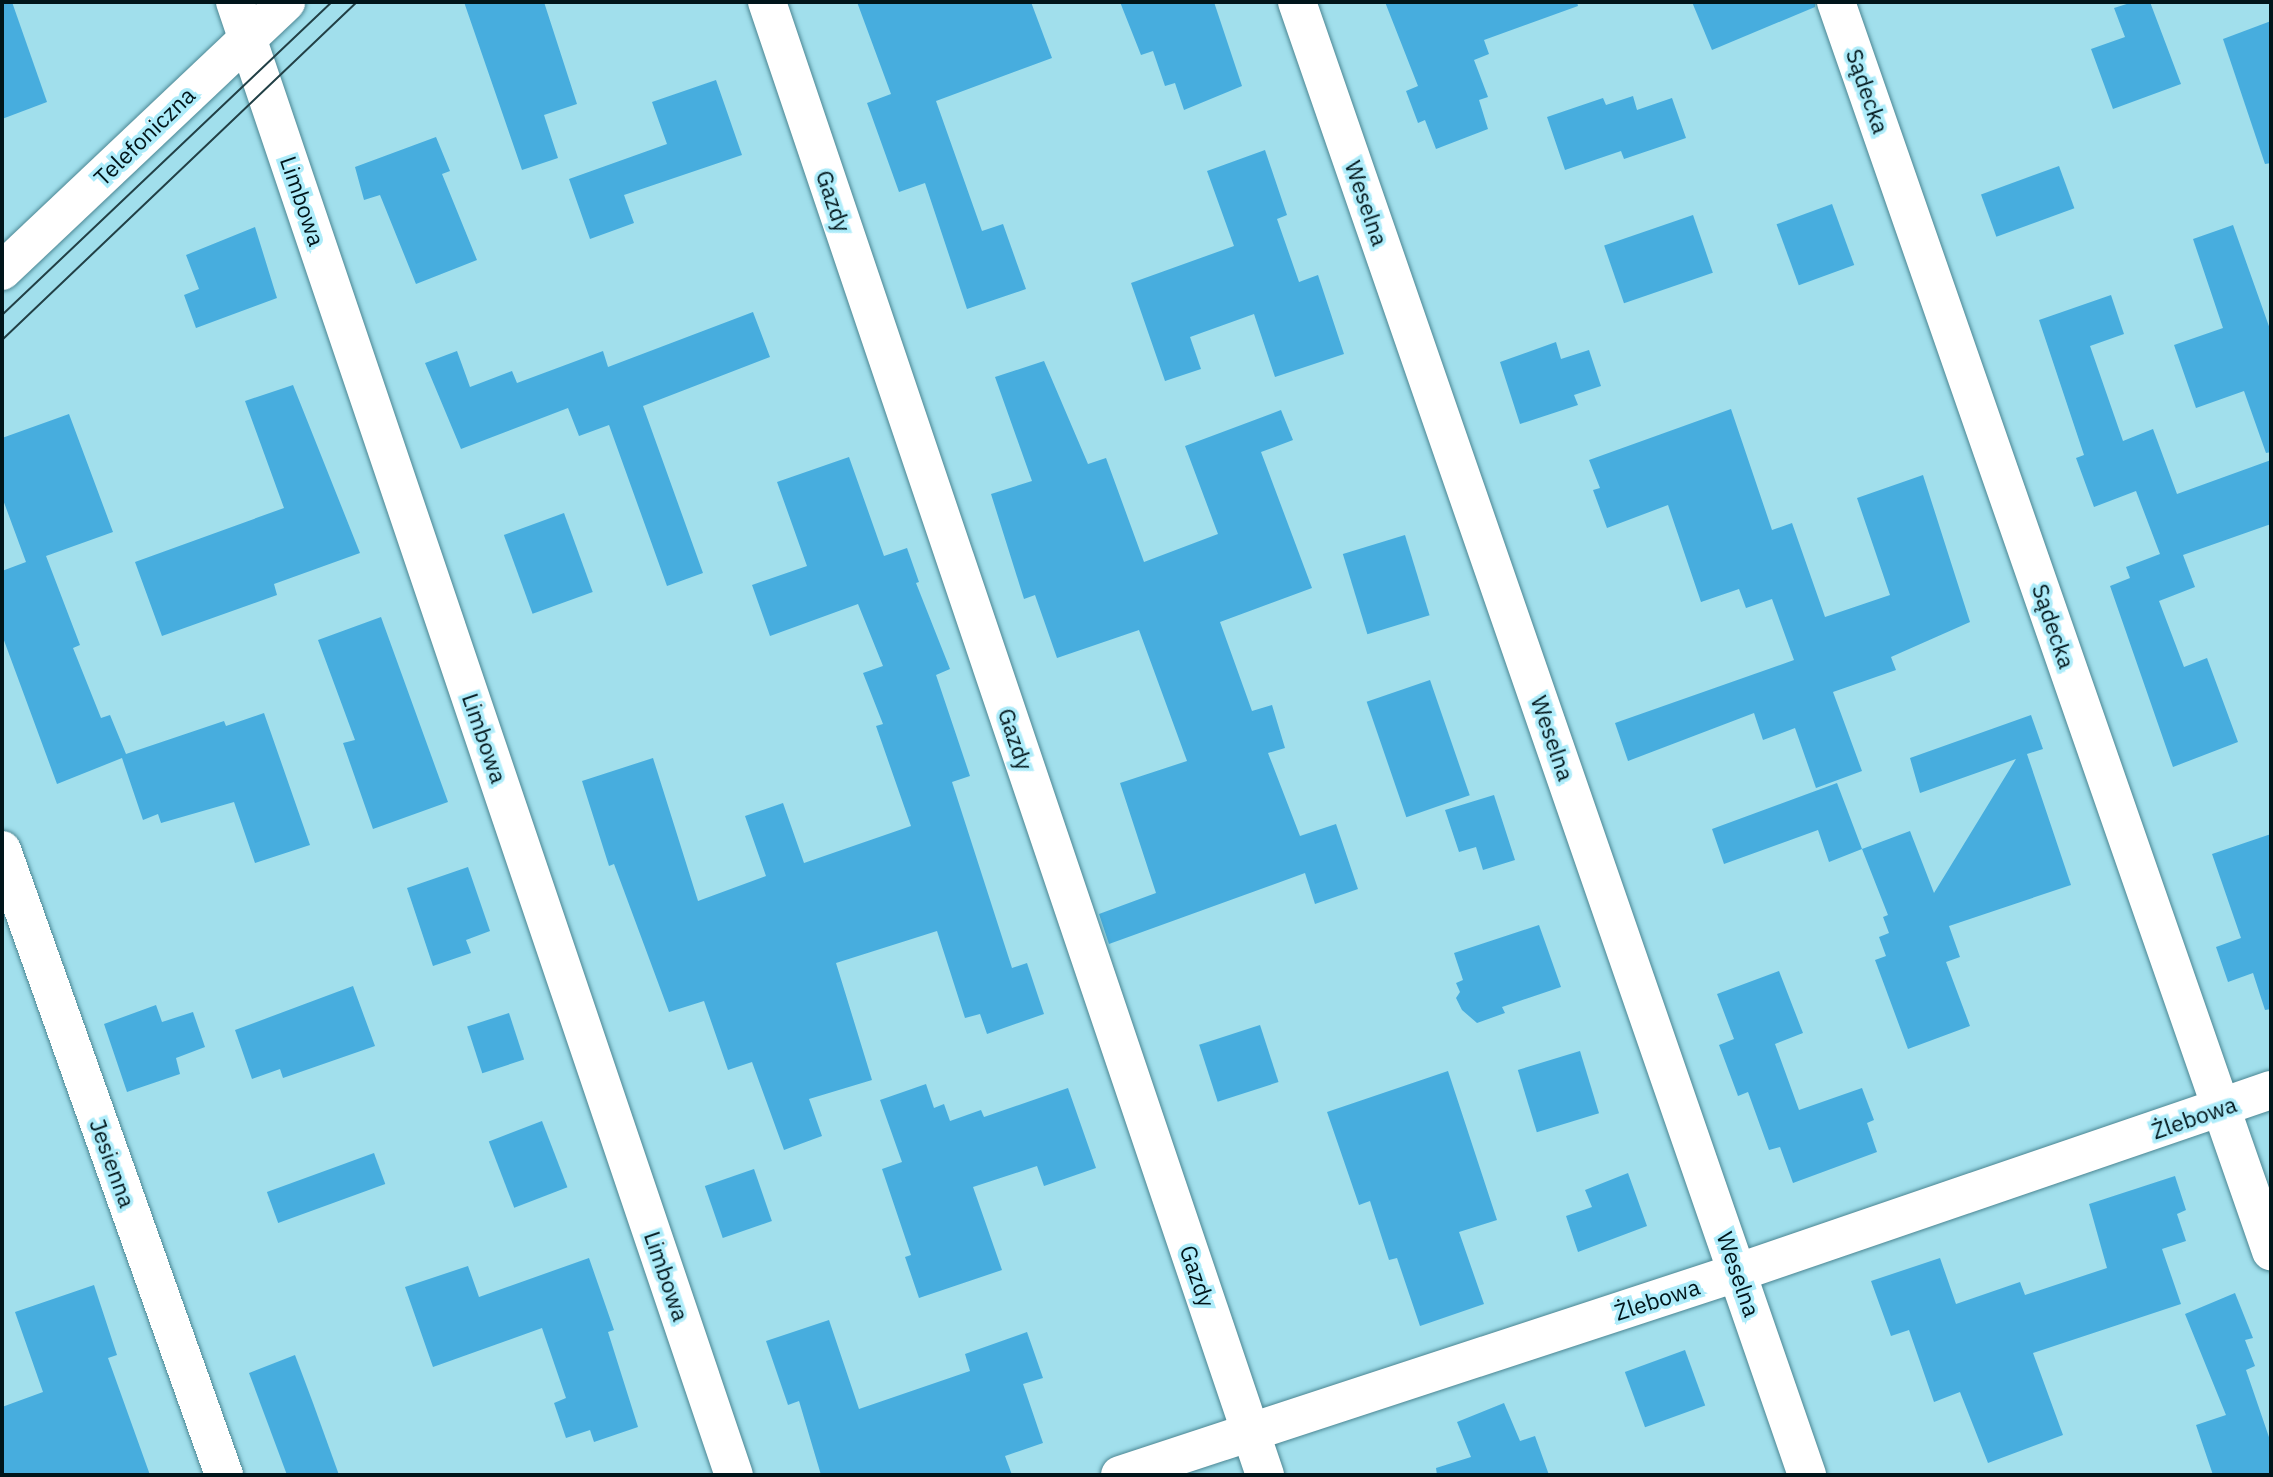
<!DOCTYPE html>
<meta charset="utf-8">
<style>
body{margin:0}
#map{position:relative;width:2273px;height:1477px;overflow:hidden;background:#a1dfec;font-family:"IBM Plex Sans",sans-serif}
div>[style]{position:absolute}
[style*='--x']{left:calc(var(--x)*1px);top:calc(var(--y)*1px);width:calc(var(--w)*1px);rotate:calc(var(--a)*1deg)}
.building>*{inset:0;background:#47adde;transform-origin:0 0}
.roads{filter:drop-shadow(0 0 2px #4b8693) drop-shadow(0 0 2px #4b8693)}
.minor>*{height:38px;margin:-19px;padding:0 19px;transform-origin:19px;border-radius:19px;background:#fff}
.tertiary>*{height:38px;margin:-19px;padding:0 19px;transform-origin:19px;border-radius:19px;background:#fff}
.tram>*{height:2px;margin:-1px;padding:0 1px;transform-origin:1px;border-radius:1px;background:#224046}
span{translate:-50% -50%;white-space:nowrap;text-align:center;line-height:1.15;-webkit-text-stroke:7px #aeecfa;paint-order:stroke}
.street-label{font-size:23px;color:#00151a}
.frame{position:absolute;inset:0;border:4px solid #00151a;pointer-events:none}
</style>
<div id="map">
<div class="building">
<div style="clip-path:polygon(2px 2px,12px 2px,47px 102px,2px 119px)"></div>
<div style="clip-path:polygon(464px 2px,544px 2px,577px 104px,544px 115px,558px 158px,522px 170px)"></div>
<div style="clip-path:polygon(857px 2px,1031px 2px,1052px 58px,936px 101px,982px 231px,1003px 224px,1026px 289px,967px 309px,925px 183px,899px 192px,867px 103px,891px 94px)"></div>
<div style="clip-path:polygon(1120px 2px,1214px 2px,1242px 86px,1184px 110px,1175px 83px,1165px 86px,1153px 51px,1141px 55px)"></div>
<div style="clip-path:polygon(1385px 2px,1577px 2px,1578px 6px,1484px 40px,1489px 54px,1474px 60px,1488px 97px,1479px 100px,1488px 129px,1436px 149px,1425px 120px,1418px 123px,1406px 91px,1418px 86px)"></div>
<div style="clip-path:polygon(1692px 2px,1815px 2px,1815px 7px,1712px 50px)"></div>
<div style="clip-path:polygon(2133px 2px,2150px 2px,2181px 84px,2113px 109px,2091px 49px,2125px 37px,2114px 8px)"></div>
<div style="clip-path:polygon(2271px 21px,2271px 163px,2265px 164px,2223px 39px)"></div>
<div style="clip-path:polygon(716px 80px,742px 155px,624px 195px,634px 223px,590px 239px,569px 179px,667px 144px,652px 102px)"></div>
<div style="clip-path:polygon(1633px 96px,1637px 110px,1672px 98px,1686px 138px,1624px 159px,1621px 151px,1565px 170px,1547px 117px,1603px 98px,1606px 105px)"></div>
<div style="clip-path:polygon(436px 137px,450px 171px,442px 174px,477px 260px,416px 284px,380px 195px,364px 200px,355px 167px)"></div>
<div style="clip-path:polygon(1265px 150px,1287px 215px,1277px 219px,1299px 282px,1318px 275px,1344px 354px,1275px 377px,1254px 314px,1190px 337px,1201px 369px,1165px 381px,1131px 283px,1234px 246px,1207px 171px)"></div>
<div style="left:2059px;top:166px;width:45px;height:83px;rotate:70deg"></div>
<div style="left:1832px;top:204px;width:65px;height:59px;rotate:70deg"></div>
<div style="left:1693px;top:215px;width:61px;height:94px;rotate:71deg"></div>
<div style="clip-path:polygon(2233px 225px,2271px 332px,2271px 452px,2266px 453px,2244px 391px,2196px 408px,2174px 345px,2223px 328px,2193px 239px)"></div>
<div style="clip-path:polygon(255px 227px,277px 298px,196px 328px,184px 295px,199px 289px,186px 255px)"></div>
<div style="clip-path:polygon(2111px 295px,2124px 334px,2090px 346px,2123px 441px,2153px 429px,2177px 494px,2271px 460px,2271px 524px,2183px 555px,2195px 587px,2159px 601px,2184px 667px,2207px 658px,2238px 742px,2173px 767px,2110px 586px,2130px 578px,2126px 567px,2160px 554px,2136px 491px,2094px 507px,2076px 458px,2084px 455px,2039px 320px)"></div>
<div style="clip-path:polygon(753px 312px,770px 357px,643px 406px,703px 573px,667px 586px,609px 425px,579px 436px,568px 408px,461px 449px,425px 363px,457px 351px,470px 387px,512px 371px,517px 383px,603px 351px,608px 367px)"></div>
<div style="clip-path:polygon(1556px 342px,1561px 359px,1589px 350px,1601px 386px,1574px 395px,1578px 405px,1520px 424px,1500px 362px)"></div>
<div style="clip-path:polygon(1044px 361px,1088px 464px,1106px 458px,1144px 562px,1218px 534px,1185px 446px,1281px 410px,1293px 440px,1261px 452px,1312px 588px,1220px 622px,1252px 711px,1272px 705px,1285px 748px,1268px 753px,1300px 836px,1336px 824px,1358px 889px,1315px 904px,1305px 873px,1109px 944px,1099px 914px,1156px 893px,1120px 783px,1187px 761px,1139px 630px,1057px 658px,1035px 595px,1024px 599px,991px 494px,1032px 481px,995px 377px)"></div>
<div style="clip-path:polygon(293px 385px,360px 553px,274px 584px,277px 595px,162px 636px,135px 562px,284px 508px,245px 401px)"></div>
<div style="clip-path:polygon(1731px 409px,1772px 530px,1792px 523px,1825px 617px,1890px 595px,1857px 498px,1923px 475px,1970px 622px,1891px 657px,1896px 670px,1833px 692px,1862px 771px,1816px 788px,1795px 728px,1763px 740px,1754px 713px,1628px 761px,1615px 723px,1794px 660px,1772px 599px,1746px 608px,1739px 589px,1701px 602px,1668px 505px,1607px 528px,1593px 490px,1600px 488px,1589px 460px)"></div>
<div style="clip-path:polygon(69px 414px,113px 532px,46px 556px,80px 645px,73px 648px,101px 718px,110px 715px,126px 754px,224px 721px,226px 726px,264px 713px,310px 845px,255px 863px,234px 802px,161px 823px,158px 814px,143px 820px,122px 758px,57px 784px,2px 635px,2px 571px,26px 562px,2px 497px,2px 438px)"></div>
<div style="clip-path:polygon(849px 457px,884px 556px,907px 548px,919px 582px,916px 583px,950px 669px,936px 675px,970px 776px,952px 782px,1012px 968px,1027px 963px,1044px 1014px,987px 1034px,980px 1014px,965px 1018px,937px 931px,836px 963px,872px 1080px,809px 1099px,822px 1136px,784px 1150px,752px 1062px,728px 1070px,704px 1001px,669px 1012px,614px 864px,609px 866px,582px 781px,653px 758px,698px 901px,766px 876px,745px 816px,783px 803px,804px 863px,911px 826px,876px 726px,883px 724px,863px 673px,883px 666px,858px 604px,770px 636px,752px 585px,807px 566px,777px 482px)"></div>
<div style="left:564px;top:513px;width:84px;height:64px;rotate:70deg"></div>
<div style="left:1405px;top:535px;width:84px;height:65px;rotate:73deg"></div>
<div style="clip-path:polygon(381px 617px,448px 802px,373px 829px,343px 743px,355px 740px,318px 640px)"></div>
<div style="left:1430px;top:680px;width:122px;height:67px;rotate:71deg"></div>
<div style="clip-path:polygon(2031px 715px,2043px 749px,2027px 754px,2071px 885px,1949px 926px,1960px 957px,1946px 962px,1970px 1026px,1908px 1049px,1875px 960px,1886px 956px,1879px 937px,1889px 933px,1883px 917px,1888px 915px,1862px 849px,1910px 831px,1934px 893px,2016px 759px,1920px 793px,1910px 758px)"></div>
<div style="clip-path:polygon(1837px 783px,1862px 849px,1829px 862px,1818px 830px,1724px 864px,1712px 829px)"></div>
<div style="clip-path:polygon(1494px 795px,1515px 860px,1483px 870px,1476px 847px,1459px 852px,1445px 810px)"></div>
<div style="clip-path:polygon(2271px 834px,2271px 1009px,2265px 1010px,2253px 973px,2228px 982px,2216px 947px,2241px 938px,2212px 854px)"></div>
<div style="clip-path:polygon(468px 867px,490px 931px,466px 940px,471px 953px,433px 966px,407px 888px)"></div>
<div style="clip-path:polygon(1539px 925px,1561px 987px,1502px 1007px,1505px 1013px,1477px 1023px,1462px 1010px,1456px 998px,1460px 992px,1456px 983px,1463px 980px,1454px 953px)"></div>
<div style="clip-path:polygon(1779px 971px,1803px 1033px,1775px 1044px,1799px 1110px,1862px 1088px,1874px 1120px,1867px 1123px,1877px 1152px,1793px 1183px,1780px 1147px,1769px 1150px,1748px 1092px,1738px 1096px,1719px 1045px,1734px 1039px,1717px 994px)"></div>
<div style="clip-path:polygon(353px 986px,375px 1046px,283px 1078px,280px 1069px,252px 1079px,235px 1030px)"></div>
<div style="clip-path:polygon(156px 1005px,162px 1022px,193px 1012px,205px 1047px,176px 1058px,180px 1074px,127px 1092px,104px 1024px)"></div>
<div style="left:509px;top:1013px;width:49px;height:44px;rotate:72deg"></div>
<div style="left:1260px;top:1025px;width:60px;height:64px;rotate:72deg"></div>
<div style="left:1580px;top:1051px;width:65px;height:65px;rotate:73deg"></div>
<div style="clip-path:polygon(1448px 1071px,1497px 1220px,1459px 1232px,1484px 1304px,1420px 1326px,1397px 1258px,1389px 1260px,1370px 1201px,1359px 1205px,1327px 1112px)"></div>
<div style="clip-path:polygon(926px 1084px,934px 1108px,944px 1104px,950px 1121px,981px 1110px,984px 1117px,1068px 1088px,1096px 1168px,1044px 1186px,1037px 1166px,973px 1187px,1002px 1270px,919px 1298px,905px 1257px,911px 1255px,882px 1169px,902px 1162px,880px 1100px)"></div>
<div style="left:542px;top:1121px;width:71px;height:57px;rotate:69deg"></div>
<div style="left:374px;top:1153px;width:33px;height:114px;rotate:70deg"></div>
<div style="left:754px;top:1169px;width:55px;height:52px;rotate:71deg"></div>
<div style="clip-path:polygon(1628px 1173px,1647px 1226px,1578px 1252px,1566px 1216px,1592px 1207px,1585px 1190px)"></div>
<div style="clip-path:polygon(2175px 1176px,2186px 1210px,2177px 1214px,2186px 1241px,2162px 1249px,2181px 1304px,2033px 1353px,2063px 1435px,1988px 1463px,1960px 1392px,1934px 1402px,1909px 1330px,1891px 1336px,1871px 1281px,1940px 1258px,1956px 1304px,2020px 1282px,2025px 1295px,2107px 1268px,2089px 1204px)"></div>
<div style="clip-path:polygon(589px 1258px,614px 1330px,608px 1332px,638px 1427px,594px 1442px,590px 1430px,566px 1438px,554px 1403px,566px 1398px,542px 1328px,433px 1367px,405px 1287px,468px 1266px,479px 1297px)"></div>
<div style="clip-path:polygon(94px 1285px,117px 1355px,108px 1358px,150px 1475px,2px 1475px,2px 1407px,43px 1392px,15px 1312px)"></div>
<div style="clip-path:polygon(2235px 1293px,2253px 1338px,2245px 1340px,2255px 1366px,2246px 1370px,2271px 1443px,2271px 1475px,2213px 1475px,2196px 1425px,2226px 1415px,2185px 1314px)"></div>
<div style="clip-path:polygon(829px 1320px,859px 1409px,970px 1371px,965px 1354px,1027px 1332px,1043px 1378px,1023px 1384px,1043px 1443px,1005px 1456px,1012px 1475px,821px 1475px,799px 1401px,788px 1405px,766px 1341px)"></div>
<div style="left:1685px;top:1350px;width:59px;height:64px;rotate:70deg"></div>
<div style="clip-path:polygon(295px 1355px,313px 1403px,339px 1475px,287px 1475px,249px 1373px)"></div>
<div style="clip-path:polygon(1504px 1403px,1520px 1441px,1535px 1436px,1549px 1475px,1437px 1475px,1436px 1468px,1471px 1457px,1457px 1422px)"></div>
</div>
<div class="roads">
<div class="minor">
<div style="--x:235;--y:2;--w:1555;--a:71.29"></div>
<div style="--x:767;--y:2;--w:1555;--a:71.32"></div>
<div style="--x:1297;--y:2;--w:1559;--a:70.9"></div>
<div style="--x:1836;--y:2;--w:1323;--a:70.8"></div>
<div style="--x:2;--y:850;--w:663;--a:70.44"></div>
<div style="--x:1120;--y:1475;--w:651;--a:-18.16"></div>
<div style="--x:1739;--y:1272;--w:562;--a:-18.89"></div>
</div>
<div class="tertiary">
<div style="--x:2;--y:271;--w:391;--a:-43.4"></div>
</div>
</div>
<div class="tram">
<div style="--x:2;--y:315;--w:455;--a:-43.5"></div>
<div style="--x:2;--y:340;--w:490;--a:-43.6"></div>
</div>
<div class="street-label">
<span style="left:1868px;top:91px;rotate:71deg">Sądecka</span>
<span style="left:144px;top:136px;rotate:-44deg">Telefoniczna</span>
<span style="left:303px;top:201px;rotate:71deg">Limbowa</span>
<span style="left:834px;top:201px;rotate:71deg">Gazdy</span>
<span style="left:1367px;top:203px;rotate:71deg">Weselna</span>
<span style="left:2054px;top:626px;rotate:71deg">Sądecka</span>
<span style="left:485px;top:738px;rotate:71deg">Limbowa</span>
<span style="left:1553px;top:738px;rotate:71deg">Weselna</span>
<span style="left:1016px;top:739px;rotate:71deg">Gazdy</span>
<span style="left:2194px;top:1117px;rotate:-19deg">Żlebowa</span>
<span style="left:113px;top:1163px;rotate:70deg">Jesienna</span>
<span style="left:1739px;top:1274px;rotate:71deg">Weselna</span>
<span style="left:667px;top:1276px;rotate:71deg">Limbowa</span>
<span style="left:1198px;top:1276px;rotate:71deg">Gazdy</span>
<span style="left:1657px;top:1299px;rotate:-18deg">Żlebowa</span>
</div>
<div class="frame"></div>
</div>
